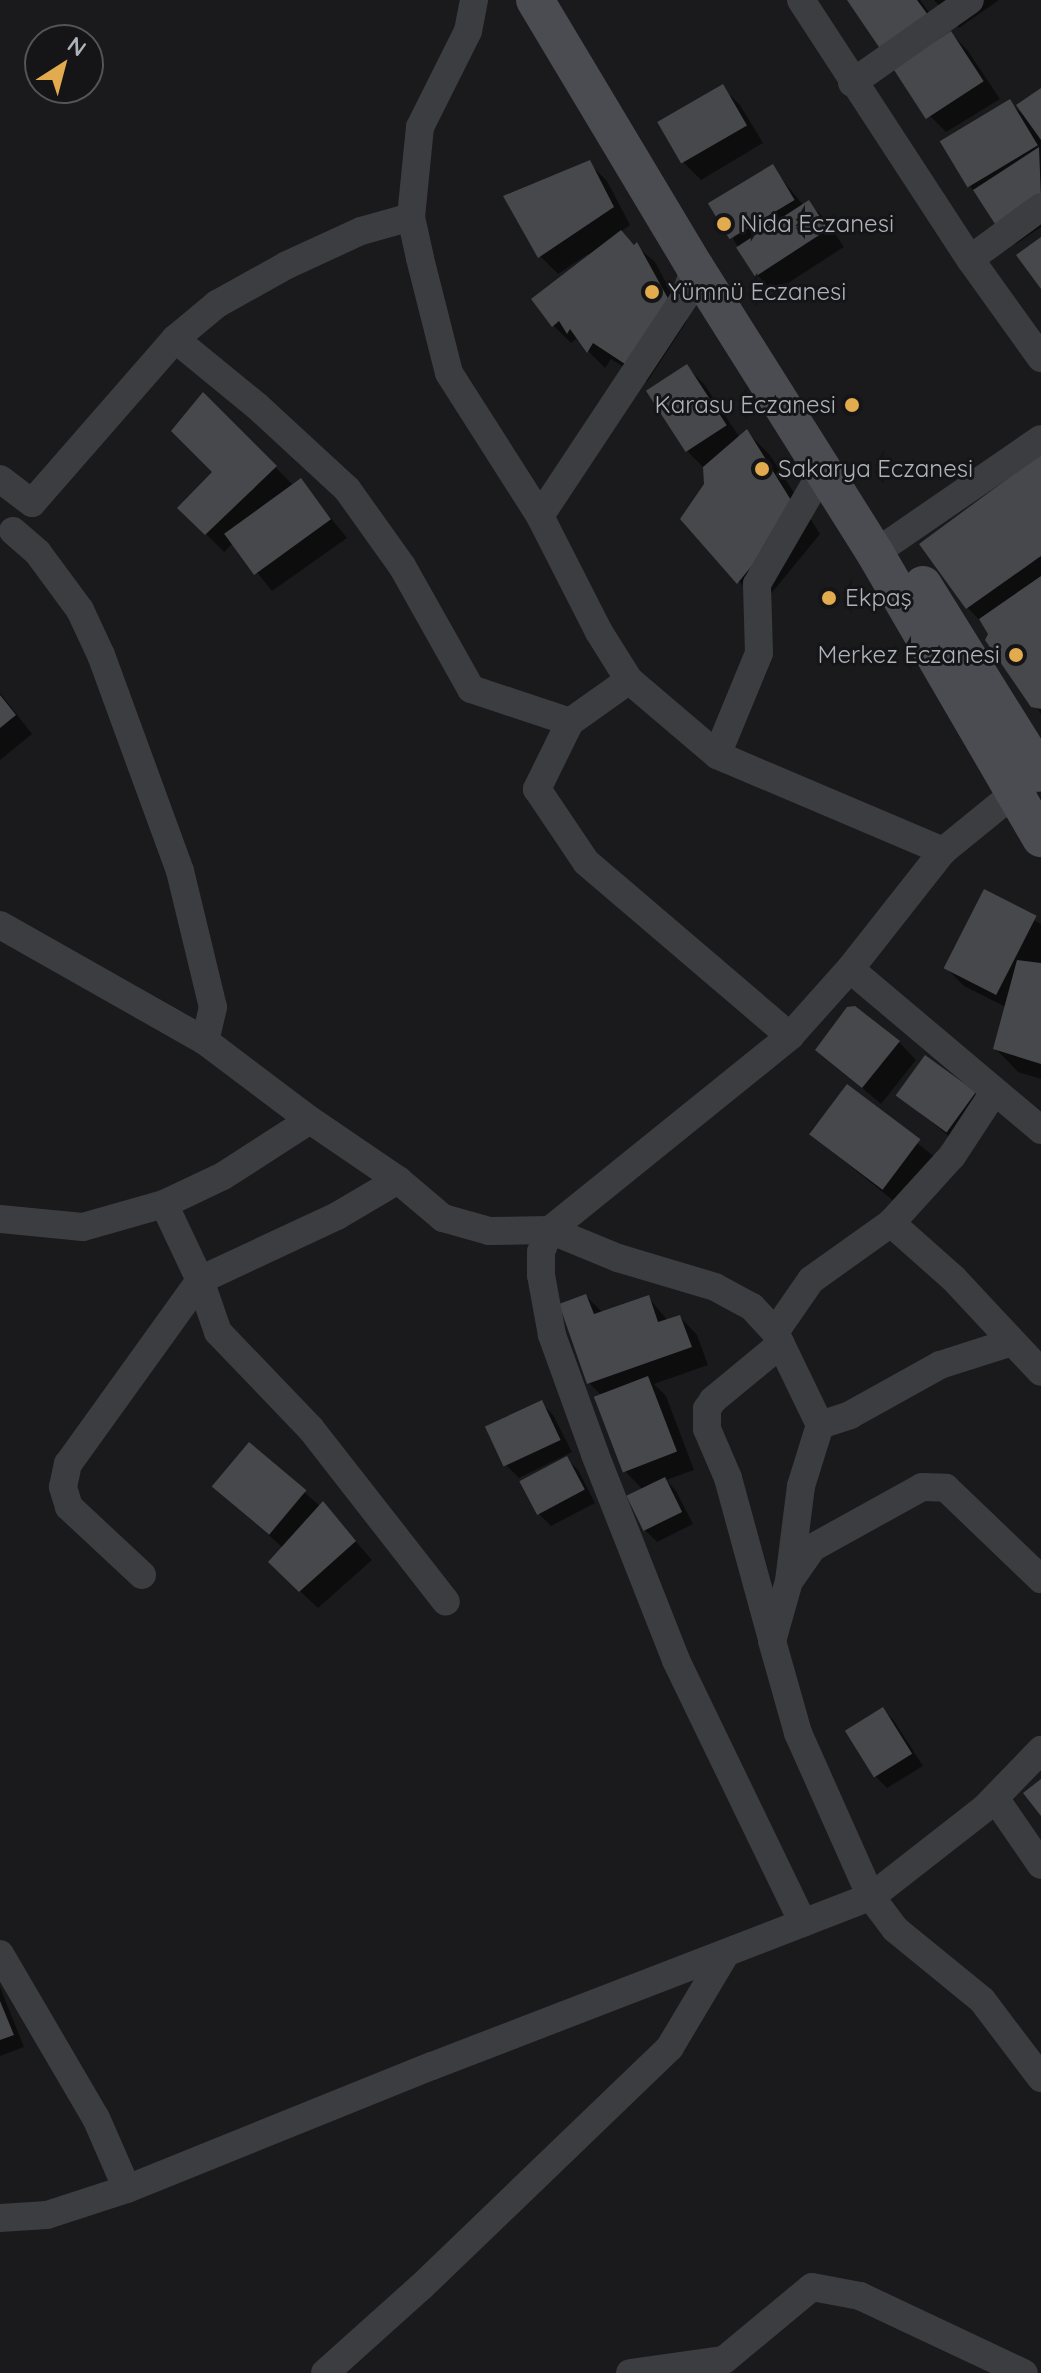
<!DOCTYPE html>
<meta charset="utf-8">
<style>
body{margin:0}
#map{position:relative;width:1041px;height:2373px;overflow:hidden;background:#1a1a1c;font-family:Quicksand,sans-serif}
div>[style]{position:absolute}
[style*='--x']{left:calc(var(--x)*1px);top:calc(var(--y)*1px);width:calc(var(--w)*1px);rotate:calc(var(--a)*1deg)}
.shadow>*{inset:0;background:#0007;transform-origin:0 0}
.building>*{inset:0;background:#47484c;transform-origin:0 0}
.street>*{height:28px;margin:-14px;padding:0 14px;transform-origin:14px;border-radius:14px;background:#3b3d41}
.secondary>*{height:38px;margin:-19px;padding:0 19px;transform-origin:19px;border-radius:19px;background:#4a4c51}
.dots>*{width:22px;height:22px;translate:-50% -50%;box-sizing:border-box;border:4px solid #151517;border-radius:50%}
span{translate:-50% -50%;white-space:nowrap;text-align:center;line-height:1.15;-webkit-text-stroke:6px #151517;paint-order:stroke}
.poi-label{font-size:24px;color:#aeb2ba}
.left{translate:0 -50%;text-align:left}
.right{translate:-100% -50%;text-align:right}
.north{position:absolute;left:24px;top:24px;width:80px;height:80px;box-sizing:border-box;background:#151517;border:2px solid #525458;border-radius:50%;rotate:36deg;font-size:22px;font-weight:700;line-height:32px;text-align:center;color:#aeb2ba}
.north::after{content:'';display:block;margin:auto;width:28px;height:36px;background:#e2ab4d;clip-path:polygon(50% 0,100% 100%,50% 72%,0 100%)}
</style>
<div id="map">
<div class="shadow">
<div style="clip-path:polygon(849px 0,920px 0,946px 36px,951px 33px,968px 51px,1000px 99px,946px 132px,928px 114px)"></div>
<div style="clip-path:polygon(934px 0,999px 0,959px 28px)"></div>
<div style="clip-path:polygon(722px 87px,740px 105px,763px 143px,701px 180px,683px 162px)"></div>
<div style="clip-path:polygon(1041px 90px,1041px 227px,1016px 244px,998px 226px,970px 186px,1009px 101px,1023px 115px)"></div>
<div style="clip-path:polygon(589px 163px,607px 181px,630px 225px,620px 232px,655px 262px,687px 321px,647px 382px,611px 359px,605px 368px,576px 339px,571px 343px,553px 325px,590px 256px,588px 254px,558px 274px,540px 256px)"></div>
<div style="clip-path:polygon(772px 167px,804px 206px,809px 203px,826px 220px,844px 247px,774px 292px,756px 274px,733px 239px)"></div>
<div style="clip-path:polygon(686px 366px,704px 384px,740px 438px,747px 432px,770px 455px,820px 534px,761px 606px,683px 518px,706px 485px,705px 469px,687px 451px)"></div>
<div style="clip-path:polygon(204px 395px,294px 486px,301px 481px,347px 538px,272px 591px,233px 543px,224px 552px,180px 508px,215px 472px)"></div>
<div style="clip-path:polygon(1041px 457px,1041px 714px,986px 627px,968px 608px,922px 544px)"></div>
<div style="clip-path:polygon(0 693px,32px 734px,0 760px)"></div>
<div style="clip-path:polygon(985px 892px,1041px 924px,1041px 1079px,1018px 1072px,995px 1048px,1006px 1007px,964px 986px,946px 968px)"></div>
<div style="clip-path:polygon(899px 1042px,916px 1060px,881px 1104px,818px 1050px)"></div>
<div style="left:847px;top:1086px;width:117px;height:60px;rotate:39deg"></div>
<div style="clip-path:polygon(975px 1094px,992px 1111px,965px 1149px,899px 1096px)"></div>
<div style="clip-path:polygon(586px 1296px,603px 1313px,648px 1297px,668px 1321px,680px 1317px,697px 1335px,708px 1365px,654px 1384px,666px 1396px,694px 1470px,666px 1480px,676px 1491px,693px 1524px,657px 1542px,645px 1530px,629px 1497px,643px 1490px,625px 1471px,602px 1396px,589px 1383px)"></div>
<div style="clip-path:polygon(542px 1403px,553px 1415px,572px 1452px,519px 1478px,507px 1466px)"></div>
<div style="clip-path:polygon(249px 1444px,321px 1507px,323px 1504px,372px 1560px,318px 1608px,288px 1580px,283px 1548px,214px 1486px)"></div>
<div style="clip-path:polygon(567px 1459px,578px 1470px,595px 1503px,551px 1526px,539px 1514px,522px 1482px)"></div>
<div style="clip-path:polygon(883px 1709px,894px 1721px,923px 1766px,887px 1788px,875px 1776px)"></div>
<div style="clip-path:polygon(0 1987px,24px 2047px,0 2056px)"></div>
</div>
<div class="building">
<div style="clip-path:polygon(847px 0,917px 0,931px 19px,883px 53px)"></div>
<div style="left:951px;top:31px;width:60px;height:69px;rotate:57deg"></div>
<div style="left:723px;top:84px;width:48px;height:76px;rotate:60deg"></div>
<div style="clip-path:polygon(1041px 88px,1041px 140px,1016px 105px)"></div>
<div style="left:1010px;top:99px;width:54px;height:82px;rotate:59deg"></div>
<div style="clip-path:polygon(1039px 147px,1041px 199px,997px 227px,973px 190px)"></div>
<div style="clip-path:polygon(590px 160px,614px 207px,538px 258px,503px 196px)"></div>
<div style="left:773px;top:164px;width:42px;height:76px;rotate:59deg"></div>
<div style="left:809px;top:200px;width:35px;height:87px;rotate:57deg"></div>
<div style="clip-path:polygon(621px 230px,634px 245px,637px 242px,670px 302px,628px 366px,593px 343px,587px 353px,570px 329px,567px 334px,559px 321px,552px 327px,531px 299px)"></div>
<div style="clip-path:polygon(1041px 237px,1041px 289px,1016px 255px)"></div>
<div style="left:687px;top:364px;width:73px;height:49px;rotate:57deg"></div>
<div style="clip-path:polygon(203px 392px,277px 466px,205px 535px,177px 508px,212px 472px,171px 431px)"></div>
<div style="clip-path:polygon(747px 429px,797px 510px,737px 584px,680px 519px,704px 484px,703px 467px)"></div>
<div style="clip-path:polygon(1041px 454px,1041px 556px,966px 609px,919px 544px)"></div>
<div style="left:301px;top:478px;width:51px;height:95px;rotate:54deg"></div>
<div style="clip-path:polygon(1041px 576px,1041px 709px,1031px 707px,985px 640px,988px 634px,979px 619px)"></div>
<div style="clip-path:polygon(0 695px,16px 715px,0 728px)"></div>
<div style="left:984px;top:889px;width:59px;height:89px;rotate:27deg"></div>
<div style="clip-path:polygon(1017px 960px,1041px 963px,1041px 1064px,993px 1049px)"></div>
<div style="clip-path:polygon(855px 1006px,900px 1041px,862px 1088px,815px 1050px,847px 1007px)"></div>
<div style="left:925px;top:1055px;width:63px;height:50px;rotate:36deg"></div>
<div style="left:847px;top:1084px;width:92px;height:63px;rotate:37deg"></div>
<div style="clip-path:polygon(586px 1294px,594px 1314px,649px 1295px,658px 1322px,680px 1315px,692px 1347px,587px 1384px,559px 1304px)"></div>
<div style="left:648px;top:1376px;width:81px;height:58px;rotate:69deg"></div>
<div style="left:542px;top:1400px;width:44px;height:63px;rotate:65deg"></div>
<div style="left:249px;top:1442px;width:75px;height:58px;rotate:40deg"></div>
<div style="left:567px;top:1456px;width:38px;height:54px;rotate:62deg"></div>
<div style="left:665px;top:1477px;width:39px;height:43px;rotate:64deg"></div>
<div style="clip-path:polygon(323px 1501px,356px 1541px,299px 1592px,268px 1562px)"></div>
<div style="left:883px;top:1707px;width:55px;height:45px;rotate:58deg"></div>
<div style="clip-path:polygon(1041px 1779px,1041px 1816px,1023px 1793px)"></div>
<div style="clip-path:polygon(0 2001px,14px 2035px,0 2040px)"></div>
</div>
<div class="street">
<div style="--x:801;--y:0;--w:309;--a:56.9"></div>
<div style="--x:970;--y:259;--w:122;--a:54.4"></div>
<div style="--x:852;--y:83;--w:144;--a:-35.1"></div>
<div style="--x:970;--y:259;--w:88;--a:-36.2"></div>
<div style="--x:175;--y:339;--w:55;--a:-39.8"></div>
<div style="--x:217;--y:304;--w:80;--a:-29.1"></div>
<div style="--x:287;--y:265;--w:81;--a:-24.7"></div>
<div style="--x:361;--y:231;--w:52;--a:-15.6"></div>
<div style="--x:0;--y:479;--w:40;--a:37"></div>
<div style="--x:32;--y:503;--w:218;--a:-48.9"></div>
<div style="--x:175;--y:339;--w:106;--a:39.3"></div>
<div style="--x:257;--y:406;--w:122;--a:42.7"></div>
<div style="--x:347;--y:489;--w:95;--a:54.5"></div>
<div style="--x:402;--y:566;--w:141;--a:60.7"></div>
<div style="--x:471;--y:689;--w:104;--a:18.4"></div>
<div style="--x:570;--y:722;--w:72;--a:-35.4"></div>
<div style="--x:629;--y:680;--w:57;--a:-122"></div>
<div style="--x:599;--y:632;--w:130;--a:-117"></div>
<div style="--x:540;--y:516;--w:169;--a:-122.5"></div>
<div style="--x:449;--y:373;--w:119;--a:-104.2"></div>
<div style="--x:420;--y:258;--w:42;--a:-102.4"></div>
<div style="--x:411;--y:217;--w:90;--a:-84.3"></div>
<div style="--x:420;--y:127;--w:107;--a:-63.4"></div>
<div style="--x:468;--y:31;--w:32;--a:-79"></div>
<div style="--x:540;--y:516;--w:263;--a:-56.5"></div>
<div style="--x:685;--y:297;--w:32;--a:-72"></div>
<div style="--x:13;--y:531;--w:33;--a:41"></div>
<div style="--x:38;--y:553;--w:71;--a:53.6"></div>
<div style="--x:80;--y:610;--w:50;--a:65"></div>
<div style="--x:101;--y:655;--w:230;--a:69.9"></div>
<div style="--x:180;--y:871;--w:140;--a:76.4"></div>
<div style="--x:213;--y:1007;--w:35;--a:103"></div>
<div style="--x:875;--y:553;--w:201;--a:-34.5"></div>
<div style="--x:629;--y:680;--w:116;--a:40.4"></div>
<div style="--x:717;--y:755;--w:246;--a:23"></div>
<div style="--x:570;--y:722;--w:75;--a:116.2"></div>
<div style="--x:537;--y:789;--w:88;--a:56.1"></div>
<div style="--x:586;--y:862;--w:268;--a:40.5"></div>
<div style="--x:717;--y:755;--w:110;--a:-67.6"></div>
<div style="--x:759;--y:653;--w:69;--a:-91.7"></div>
<div style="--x:757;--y:584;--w:129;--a:-59.9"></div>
<div style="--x:0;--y:925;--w:236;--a:29.5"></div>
<div style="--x:205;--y:1041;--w:131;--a:37"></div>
<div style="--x:310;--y:1120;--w:107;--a:34.3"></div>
<div style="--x:398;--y:1180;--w:59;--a:40.2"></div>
<div style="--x:443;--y:1218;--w:48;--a:15.8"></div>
<div style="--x:489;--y:1231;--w:61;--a:-0.9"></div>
<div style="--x:550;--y:1230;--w:309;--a:-38.9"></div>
<div style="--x:790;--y:1036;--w:90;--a:-48.2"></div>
<div style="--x:850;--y:969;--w:150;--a:-51.8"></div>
<div style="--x:943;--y:851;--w:109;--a:-39.1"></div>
<div style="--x:850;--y:969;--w:250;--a:40.1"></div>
<div style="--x:164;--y:1204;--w:65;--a:-25.4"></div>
<div style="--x:223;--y:1176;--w:103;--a:-32.8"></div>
<div style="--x:0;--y:1219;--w:83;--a:5.5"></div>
<div style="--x:83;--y:1227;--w:84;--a:-15.9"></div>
<div style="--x:164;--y:1204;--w:84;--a:64.7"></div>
<div style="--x:200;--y:1280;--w:151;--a:-25"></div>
<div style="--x:337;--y:1216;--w:71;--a:-30.5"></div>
<div style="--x:891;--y:1223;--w:84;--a:41.6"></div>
<div style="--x:954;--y:1279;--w:127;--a:46.9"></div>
<div style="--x:200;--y:1280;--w:55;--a:70.9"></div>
<div style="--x:218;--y:1332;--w:134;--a:46.2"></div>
<div style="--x:311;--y:1429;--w:219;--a:52"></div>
<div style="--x:775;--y:1332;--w:63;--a:-55.3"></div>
<div style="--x:811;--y:1280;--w:98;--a:-35.5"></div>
<div style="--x:891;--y:1223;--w:91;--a:-47.7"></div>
<div style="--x:952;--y:1156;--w:77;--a:-56.7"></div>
<div style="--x:820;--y:1425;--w:32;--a:-18"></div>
<div style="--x:850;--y:1415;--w:103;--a:-29.1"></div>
<div style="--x:940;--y:1365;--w:76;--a:-17.7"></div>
<div style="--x:142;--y:1575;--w:100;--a:-137"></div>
<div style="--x:69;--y:1507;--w:21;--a:-107"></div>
<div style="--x:63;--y:1487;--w:24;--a:-78"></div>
<div style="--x:68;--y:1464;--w:226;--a:-54.3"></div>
<div style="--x:790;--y:1580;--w:39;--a:-55"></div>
<div style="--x:812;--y:1548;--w:126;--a:-29"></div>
<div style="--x:922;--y:1487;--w:24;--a:2"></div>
<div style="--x:946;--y:1488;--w:132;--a:43.8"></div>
<div style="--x:772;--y:1639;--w:167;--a:-105.3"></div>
<div style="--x:728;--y:1478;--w:53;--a:-113.2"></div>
<div style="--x:707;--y:1429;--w:20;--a:-90"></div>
<div style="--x:707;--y:1409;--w:11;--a:-56"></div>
<div style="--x:713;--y:1400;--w:88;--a:-39.5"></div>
<div style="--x:995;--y:1798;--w:81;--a:55.5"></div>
<div style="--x:803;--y:1923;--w:292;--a:-115.8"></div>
<div style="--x:676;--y:1660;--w:221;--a:-111.5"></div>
<div style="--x:595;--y:1454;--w:127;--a:-109.9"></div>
<div style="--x:552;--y:1335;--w:61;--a:-100.4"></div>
<div style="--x:541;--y:1275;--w:23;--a:-90"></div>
<div style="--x:541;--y:1252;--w:24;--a:-68"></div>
<div style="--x:550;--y:1230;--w:74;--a:22.4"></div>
<div style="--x:618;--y:1258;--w:101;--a:16.6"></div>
<div style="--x:715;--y:1287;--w:42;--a:28.4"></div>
<div style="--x:752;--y:1307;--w:34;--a:47"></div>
<div style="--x:775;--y:1332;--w:103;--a:64.2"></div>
<div style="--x:820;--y:1425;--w:64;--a:107.3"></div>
<div style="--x:801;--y:1486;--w:96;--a:97.2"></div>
<div style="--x:789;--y:1581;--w:62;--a:105.8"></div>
<div style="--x:772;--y:1641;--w:96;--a:74.2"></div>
<div style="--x:798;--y:1733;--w:180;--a:66"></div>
<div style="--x:871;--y:1897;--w:40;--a:53"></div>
<div style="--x:895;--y:1929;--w:112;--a:39.2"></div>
<div style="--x:982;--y:2000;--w:98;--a:52.9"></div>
<div style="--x:0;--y:1954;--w:190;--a:59.7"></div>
<div style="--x:96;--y:2118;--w:77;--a:66.4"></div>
<div style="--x:0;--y:2218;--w:47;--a:-3.7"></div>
<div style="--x:47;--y:2215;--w:84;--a:-18"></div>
<div style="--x:127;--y:2189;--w:329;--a:-22"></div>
<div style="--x:432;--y:2066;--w:470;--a:-21.1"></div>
<div style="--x:871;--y:1897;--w:145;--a:-38"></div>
<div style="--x:985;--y:1808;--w:81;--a:-46"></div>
<div style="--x:325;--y:2373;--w:130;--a:-41.9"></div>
<div style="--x:422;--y:2286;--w:344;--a:-43.9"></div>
<div style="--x:670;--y:2047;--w:109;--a:-59.2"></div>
<div style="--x:630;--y:2373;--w:95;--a:-7.9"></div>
<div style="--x:724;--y:2360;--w:114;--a:-39.7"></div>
<div style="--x:812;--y:2287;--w:49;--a:10.6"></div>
<div style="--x:860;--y:2296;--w:181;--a:25.2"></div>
</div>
<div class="secondary">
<div style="--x:535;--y:0;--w:311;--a:59.1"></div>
<div style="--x:695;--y:267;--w:338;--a:57.8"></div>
<div style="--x:875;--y:553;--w:330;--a:59.8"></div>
<div style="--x:923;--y:585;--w:221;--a:58.1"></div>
</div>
<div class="dots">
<div style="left:724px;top:224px;background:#e2ab4d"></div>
<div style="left:652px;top:292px;background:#e2ab4d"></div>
<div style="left:852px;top:405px;background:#e2ab4d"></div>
<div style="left:762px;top:469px;background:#e2ab4d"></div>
<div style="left:829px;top:598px;background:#e2ab4d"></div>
<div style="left:1016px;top:655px;background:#e2ab4d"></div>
</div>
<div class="poi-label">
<span class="left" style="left:740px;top:224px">Nida Eczanesi</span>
<span class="left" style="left:668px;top:292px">Yümnü Eczanesi</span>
<span class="right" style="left:836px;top:405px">Karasu Eczanesi</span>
<span class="left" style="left:778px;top:469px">Sakarya Eczanesi</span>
<span class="left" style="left:845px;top:598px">Ekpaş</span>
<span class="right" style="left:1000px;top:655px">Merkez Eczanesi</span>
</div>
<div class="north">N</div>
</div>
